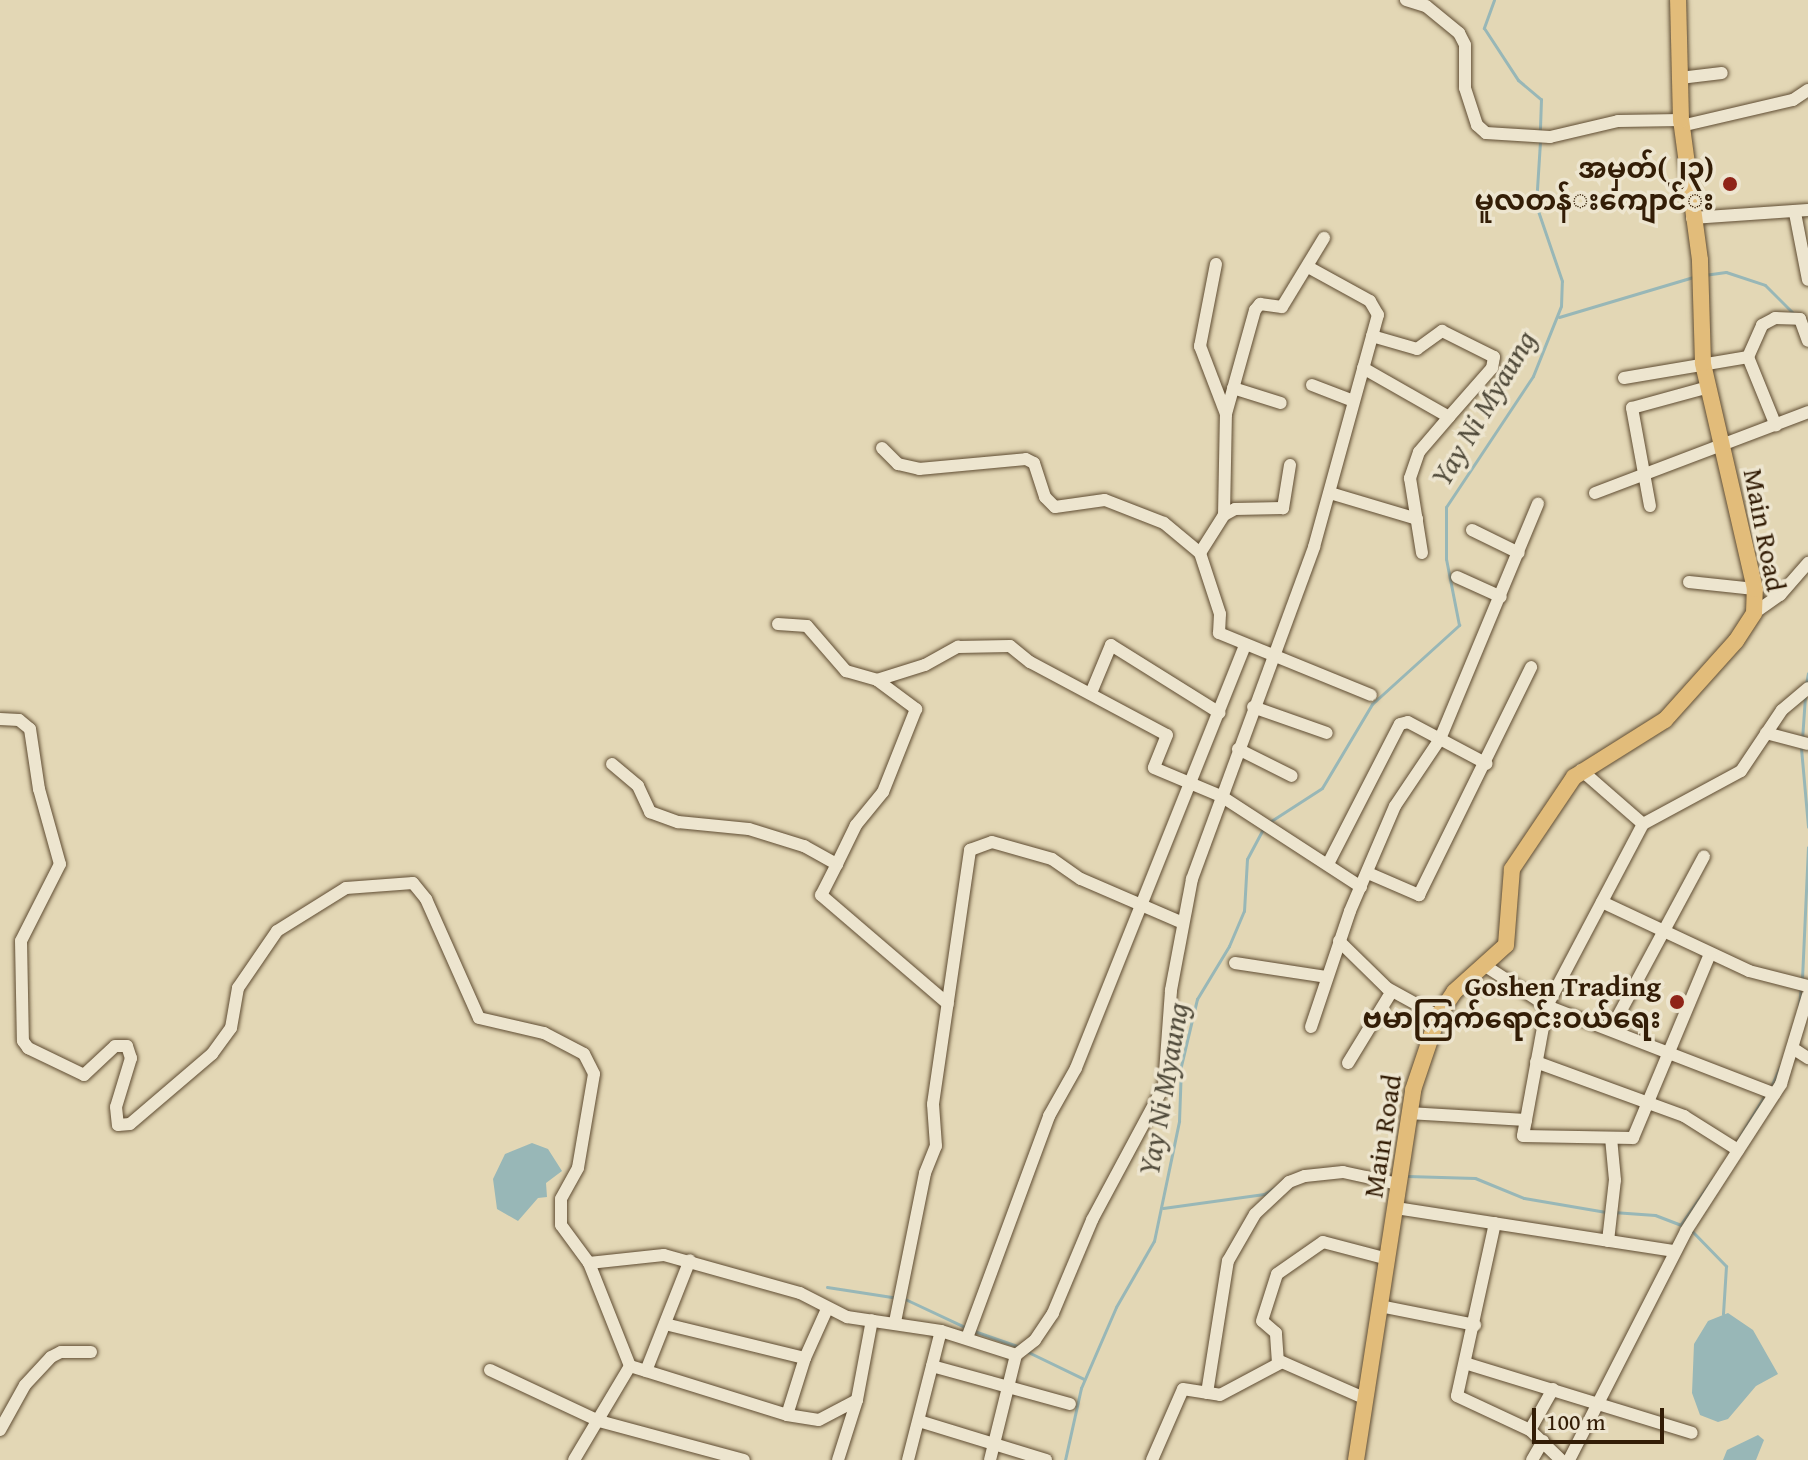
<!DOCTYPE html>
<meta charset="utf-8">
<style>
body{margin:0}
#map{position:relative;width:1808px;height:1460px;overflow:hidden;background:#e3d7b5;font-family:"Gentium Book Plus","Noto Sans Myanmar",serif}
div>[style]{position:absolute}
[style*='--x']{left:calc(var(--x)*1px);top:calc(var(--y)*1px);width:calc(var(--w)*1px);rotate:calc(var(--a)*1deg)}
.water>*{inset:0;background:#98b7b7}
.stream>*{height:3px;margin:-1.5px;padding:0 1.5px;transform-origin:1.5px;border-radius:1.5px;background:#98b7b7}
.roads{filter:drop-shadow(0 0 2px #5f4c32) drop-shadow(0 0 2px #5f4c32)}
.minor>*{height:12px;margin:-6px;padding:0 6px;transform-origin:6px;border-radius:6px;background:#ede5cf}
.major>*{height:16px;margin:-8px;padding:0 8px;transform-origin:8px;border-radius:8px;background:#e2bc7a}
.dots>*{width:22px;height:22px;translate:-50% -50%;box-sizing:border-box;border:4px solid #ede5cf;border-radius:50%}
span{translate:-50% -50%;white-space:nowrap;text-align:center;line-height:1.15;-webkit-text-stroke:7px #ede5cf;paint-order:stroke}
.poi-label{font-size:28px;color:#331d06;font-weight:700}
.right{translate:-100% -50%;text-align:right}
.street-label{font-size:28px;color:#331d06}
.water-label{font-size:30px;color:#514b3b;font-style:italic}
.scale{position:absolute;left:1532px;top:1408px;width:132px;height:36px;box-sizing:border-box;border:4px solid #331d06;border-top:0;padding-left:10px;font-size:24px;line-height:28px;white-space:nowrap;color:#331d06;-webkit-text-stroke:6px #ede5cf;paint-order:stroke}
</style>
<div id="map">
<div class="water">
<div style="clip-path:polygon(532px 1143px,548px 1149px,562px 1171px,546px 1183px,547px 1197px,538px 1198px,518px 1221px,497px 1209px,493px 1179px,505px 1154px)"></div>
<div style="clip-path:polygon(1728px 1313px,1753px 1330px,1778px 1374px,1756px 1386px,1728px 1419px,1718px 1422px,1700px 1415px,1692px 1393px,1694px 1344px,1708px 1321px)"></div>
<div style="clip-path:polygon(1758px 1435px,1764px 1440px,1756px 1460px,1723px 1460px,1727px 1450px)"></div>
</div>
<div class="stream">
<div style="--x:1494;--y:0;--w:30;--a:110"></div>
<div style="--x:1484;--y:28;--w:62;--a:56.8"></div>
<div style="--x:1518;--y:80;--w:30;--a:40"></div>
<div style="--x:1541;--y:99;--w:34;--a:92"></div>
<div style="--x:1704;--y:275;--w:22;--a:-8"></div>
<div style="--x:1726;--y:272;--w:41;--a:18.4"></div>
<div style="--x:1765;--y:285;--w:41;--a:45"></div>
<div style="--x:1559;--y:317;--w:140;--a:-16.6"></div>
<div style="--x:1806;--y:684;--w:11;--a:-80"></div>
<div style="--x:1802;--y:740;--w:44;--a:-86.1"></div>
<div style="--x:1801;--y:748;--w:79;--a:84.9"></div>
<div style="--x:1268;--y:823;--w:64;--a:-32.9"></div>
<div style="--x:1322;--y:788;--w:98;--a:-59.2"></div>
<div style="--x:1372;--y:704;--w:118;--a:-42.2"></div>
<div style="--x:1459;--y:625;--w:67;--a:-101.1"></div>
<div style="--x:1446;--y:559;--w:52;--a:-90"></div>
<div style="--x:1446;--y:507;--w:157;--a:-56.4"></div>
<div style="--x:1533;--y:376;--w:75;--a:-68.2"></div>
<div style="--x:1561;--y:306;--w:25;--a:-88"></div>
<div style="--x:1562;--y:281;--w:80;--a:-108.9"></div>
<div style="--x:1536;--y:205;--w:64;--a:-86.4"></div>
<div style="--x:1802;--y:979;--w:132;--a:-87.4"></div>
<div style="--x:1799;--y:1007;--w:21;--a:-85"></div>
<div style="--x:1770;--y:1089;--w:24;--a:-66"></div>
<div style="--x:1736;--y:1143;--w:56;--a:-58.9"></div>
<div style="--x:1407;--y:1176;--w:68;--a:1.7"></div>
<div style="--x:1475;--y:1178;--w:53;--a:22.2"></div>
<div style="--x:1524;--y:1198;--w:83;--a:9.7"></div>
<div style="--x:1163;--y:1208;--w:102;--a:-7.9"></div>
<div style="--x:1264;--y:1194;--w:14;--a:-30"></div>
<div style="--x:1613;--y:1212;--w:42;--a:4.1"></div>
<div style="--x:1655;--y:1215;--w:30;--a:21"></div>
<div style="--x:1681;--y:1224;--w:54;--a:-54.8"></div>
<div style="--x:1690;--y:1229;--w:52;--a:45.8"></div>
<div style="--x:1726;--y:1266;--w:48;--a:93.6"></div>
<div style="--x:827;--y:1287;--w:72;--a:8.8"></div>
<div style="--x:905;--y:1299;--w:68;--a:25.1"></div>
<div style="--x:974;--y:1331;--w:49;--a:19.2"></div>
<div style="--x:1026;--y:1351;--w:64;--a:25.8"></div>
<div style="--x:1065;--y:1460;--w:74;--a:-77.5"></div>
<div style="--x:1081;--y:1388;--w:88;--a:-66.6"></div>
<div style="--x:1116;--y:1307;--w:76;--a:-60.1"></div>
<div style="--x:1154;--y:1241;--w:123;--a:-78.2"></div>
<div style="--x:1179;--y:1121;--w:55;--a:-87.9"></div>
<div style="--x:1181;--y:1066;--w:69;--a:-76.6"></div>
<div style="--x:1197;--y:999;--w:62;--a:-58.9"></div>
<div style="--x:1229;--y:946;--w:38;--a:-67"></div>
<div style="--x:1244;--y:911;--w:52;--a:-86.7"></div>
<div style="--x:1247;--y:859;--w:34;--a:-62"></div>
</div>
<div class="roads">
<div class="minor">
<div style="--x:1406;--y:0;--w:21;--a:17"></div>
<div style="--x:1426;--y:6;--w:43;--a:39.3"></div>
<div style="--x:1459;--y:33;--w:13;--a:63"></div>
<div style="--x:1465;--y:45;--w:43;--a:90"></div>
<div style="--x:1465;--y:88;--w:39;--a:72"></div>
<div style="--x:1477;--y:125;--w:12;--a:42"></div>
<div style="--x:1486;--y:133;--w:64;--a:3.6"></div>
<div style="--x:1550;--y:137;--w:70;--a:-13.2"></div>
<div style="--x:1618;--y:121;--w:63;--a:-0.9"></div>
<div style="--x:1680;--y:78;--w:42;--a:-6.8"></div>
<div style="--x:1681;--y:126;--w:115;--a:-13.1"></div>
<div style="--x:1793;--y:100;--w:18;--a:-34"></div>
<div style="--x:1795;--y:213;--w:68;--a:79"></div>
<div style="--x:1692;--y:218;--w:116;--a:-3.9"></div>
<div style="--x:1216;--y:264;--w:84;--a:101"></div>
<div style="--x:1200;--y:346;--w:73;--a:69.1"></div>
<div style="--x:1372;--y:336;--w:47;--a:16.1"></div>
<div style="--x:1417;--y:349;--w:31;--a:-36"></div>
<div style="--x:1442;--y:331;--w:58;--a:26.6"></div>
<div style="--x:1494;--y:357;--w:11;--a:100"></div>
<div style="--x:1492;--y:368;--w:65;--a:131.3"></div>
<div style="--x:1748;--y:357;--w:35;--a:-66"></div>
<div style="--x:1762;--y:325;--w:15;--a:-28"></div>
<div style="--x:1775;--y:318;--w:25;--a:2"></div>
<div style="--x:1800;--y:319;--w:23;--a:70"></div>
<div style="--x:1748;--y:357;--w:74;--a:67.9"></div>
<div style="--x:1363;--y:368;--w:99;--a:29.7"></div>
<div style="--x:1449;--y:417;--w:46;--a:130.6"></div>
<div style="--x:1419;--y:452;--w:28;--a:109"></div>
<div style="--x:1410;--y:478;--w:76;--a:80.9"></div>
<div style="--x:1624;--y:378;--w:126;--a:-9.6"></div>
<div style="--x:1312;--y:385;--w:42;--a:21"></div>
<div style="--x:1233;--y:388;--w:50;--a:17.4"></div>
<div style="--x:882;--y:448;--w:23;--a:45"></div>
<div style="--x:898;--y:464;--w:22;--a:13"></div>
<div style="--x:919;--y:469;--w:107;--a:-5.3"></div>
<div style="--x:1026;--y:459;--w:9;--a:27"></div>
<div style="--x:1034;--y:463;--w:36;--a:72"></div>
<div style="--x:1045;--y:497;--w:14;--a:45"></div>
<div style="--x:1055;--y:507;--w:50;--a:-8"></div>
<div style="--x:1105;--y:500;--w:63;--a:21.3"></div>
<div style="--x:1164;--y:523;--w:47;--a:39.8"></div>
<div style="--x:1290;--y:465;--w:44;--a:99.2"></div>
<div style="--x:1283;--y:508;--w:48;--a:178.8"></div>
<div style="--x:1235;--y:509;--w:13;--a:151"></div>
<div style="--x:1224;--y:515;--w:45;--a:122.3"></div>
<div style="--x:1200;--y:553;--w:64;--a:71.8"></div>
<div style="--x:1220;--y:614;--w:19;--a:93"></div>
<div style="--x:1219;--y:633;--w:164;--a:22.2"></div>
<div style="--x:1330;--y:493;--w:91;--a:16.6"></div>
<div style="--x:1595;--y:493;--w:228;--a:-20.8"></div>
<div style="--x:1650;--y:506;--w:100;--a:-100.4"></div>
<div style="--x:1632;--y:408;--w:80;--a:-15.3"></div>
<div style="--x:1224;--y:515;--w:101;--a:-88.9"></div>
<div style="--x:1226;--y:414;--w:108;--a:-74.4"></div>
<div style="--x:1255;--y:310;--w:8;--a:-50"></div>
<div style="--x:1260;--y:304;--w:22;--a:8"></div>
<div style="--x:1282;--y:307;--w:81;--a:-58.7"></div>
<div style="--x:1472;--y:530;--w:52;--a:26.1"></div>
<div style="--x:1457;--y:577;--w:48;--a:24.4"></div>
<div style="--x:1689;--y:582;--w:66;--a:6.1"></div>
<div style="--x:1754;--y:613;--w:32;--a:-35"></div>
<div style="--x:1780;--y:595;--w:43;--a:-48.8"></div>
<div style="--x:778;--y:624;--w:29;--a:4"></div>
<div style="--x:807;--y:626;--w:60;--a:49.1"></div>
<div style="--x:846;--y:671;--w:32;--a:16"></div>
<div style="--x:877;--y:680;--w:49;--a:36.6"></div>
<div style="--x:916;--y:709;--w:89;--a:111.7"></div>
<div style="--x:883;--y:792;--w:43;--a:129.3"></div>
<div style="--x:856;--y:825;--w:43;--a:116"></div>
<div style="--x:877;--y:680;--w:50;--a:-17.4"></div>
<div style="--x:925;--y:665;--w:38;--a:-29"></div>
<div style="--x:958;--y:647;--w:52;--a:-1.1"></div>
<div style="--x:1010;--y:646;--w:26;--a:39"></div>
<div style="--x:1030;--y:662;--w:155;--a:28.1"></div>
<div style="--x:1167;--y:735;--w:35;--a:112"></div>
<div style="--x:1154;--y:768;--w:73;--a:22.7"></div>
<div style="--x:1221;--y:796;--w:167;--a:33"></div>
<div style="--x:1091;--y:693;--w:52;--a:-67.4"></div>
<div style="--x:1111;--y:645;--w:128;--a:32"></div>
<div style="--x:1253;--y:707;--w:78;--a:19.4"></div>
<div style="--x:0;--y:719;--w:19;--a:3"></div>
<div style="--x:19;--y:720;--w:14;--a:39"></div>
<div style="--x:30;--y:729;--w:61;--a:81.5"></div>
<div style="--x:39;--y:789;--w:78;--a:74.4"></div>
<div style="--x:60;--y:864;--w:86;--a:116.9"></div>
<div style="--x:21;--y:941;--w:100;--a:88.9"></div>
<div style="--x:23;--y:1041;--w:9;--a:54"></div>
<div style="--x:28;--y:1048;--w:62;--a:25.7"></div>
<div style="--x:84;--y:1075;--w:42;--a:-43.1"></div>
<div style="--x:115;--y:1046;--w:12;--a:0"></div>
<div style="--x:127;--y:1046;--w:13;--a:72"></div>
<div style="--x:131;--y:1058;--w:51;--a:107"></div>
<div style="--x:116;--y:1107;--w:18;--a:84"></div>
<div style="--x:118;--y:1125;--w:12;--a:-5"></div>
<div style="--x:130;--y:1124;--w:108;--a:-40.5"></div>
<div style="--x:212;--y:1054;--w:32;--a:-54"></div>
<div style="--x:231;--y:1028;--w:41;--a:-80.1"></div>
<div style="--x:238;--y:988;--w:69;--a:-55.6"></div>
<div style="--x:277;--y:931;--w:81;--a:-31.9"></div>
<div style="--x:346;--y:888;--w:67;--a:-4.3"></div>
<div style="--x:413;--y:883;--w:21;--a:51"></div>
<div style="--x:426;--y:899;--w:130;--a:66"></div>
<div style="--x:479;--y:1018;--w:67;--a:13"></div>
<div style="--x:544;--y:1033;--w:45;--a:27.7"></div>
<div style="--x:584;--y:1054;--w:22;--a:63"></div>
<div style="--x:594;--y:1074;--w:95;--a:99.7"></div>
<div style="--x:578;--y:1168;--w:35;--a:119"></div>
<div style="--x:561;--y:1199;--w:26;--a:90"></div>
<div style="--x:561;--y:1225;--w:47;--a:53.6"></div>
<div style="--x:589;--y:1263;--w:111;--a:68.3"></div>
<div style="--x:630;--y:1366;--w:109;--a:120.8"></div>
<div style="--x:1766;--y:733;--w:43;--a:14.7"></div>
<div style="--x:1238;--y:749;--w:60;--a:26.6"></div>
<div style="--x:612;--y:764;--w:34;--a:40"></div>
<div style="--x:638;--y:786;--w:29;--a:65"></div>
<div style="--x:650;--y:812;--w:30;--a:20"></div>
<div style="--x:678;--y:822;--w:71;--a:5.6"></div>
<div style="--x:749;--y:829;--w:58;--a:17.2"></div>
<div style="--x:804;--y:846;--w:38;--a:29"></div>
<div style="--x:837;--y:864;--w:35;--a:117"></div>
<div style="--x:821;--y:895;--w:167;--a:40.6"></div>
<div style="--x:1581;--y:770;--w:82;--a:41.1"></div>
<div style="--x:1328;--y:864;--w:157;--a:-62.8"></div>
<div style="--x:1400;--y:724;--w:8;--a:-14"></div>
<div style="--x:1408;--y:722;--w:89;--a:28"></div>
<div style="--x:1368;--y:873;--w:56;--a:23.3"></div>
<div style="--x:1419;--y:895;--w:254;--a:-63.8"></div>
<div style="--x:1602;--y:902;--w:162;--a:25.1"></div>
<div style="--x:1749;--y:971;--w:61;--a:14.3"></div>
<div style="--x:1339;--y:941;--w:67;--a:44.4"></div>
<div style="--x:1387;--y:988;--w:58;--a:28.8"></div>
<div style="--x:1235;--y:963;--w:92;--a:8.7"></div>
<div style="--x:1487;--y:967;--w:72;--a:33"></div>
<div style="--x:1547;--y:1006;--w:244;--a:21.1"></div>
<div style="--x:1311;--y:1027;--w:122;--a:-71.4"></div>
<div style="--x:1350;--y:911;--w:114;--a:-66.8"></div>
<div style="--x:1395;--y:806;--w:81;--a:-56.1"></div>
<div style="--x:1440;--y:739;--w:255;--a:-67.4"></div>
<div style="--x:1611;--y:1029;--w:196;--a:-61.7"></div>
<div style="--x:1794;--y:1049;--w:17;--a:33"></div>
<div style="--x:1536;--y:1062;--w:158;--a:20"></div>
<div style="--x:1684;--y:1116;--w:64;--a:32.2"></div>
<div style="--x:1348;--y:1063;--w:84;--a:-58.6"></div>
<div style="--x:1408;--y:1113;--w:118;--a:3.4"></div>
<div style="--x:1526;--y:1120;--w:16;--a:101"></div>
<div style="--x:1523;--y:1136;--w:110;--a:1"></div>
<div style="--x:1633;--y:1138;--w:199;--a:-67.3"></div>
<div style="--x:1526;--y:1120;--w:116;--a:-79.6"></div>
<div style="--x:1547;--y:1006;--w:206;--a:-62.2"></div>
<div style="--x:1643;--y:824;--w:111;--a:-28.4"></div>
<div style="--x:1741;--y:771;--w:73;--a:-56.1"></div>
<div style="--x:1782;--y:710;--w:34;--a:-40"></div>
<div style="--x:1396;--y:1208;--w:282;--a:8.8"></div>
<div style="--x:1495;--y:1223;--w:177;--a:102.4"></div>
<div style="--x:1457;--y:1396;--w:81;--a:25"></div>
<div style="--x:1530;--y:1430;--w:43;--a:44.1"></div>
<div style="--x:1608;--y:1241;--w:61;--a:-83.5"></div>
<div style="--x:1615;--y:1180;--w:42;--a:-95.4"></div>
<div style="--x:589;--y:1263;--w:75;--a:-6.1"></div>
<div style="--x:664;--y:1255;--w:141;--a:15.6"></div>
<div style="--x:800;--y:1293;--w:53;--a:27.1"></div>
<div style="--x:847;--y:1317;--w:95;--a:8.5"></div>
<div style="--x:941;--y:1331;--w:79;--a:17.7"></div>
<div style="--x:1016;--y:1355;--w:24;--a:-38"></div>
<div style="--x:1035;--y:1340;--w:32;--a:-56"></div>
<div style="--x:1053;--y:1313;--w:101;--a:-67.2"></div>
<div style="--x:1092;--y:1220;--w:152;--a:-61.8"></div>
<div style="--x:1164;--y:1086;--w:96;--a:-85.8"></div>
<div style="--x:1171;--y:990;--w:113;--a:-79.3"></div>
<div style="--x:1192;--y:879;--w:354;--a:-69.8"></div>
<div style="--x:1314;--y:547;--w:241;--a:-74.6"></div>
<div style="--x:1378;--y:315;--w:16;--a:-120"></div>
<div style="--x:1370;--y:301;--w:68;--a:-151.2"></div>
<div style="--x:1380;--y:1306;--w:97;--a:11.3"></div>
<div style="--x:895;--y:1322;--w:152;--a:-78.6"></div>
<div style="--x:925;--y:1173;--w:29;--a:-68"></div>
<div style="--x:936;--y:1146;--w:42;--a:-94.1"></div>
<div style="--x:933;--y:1104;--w:257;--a:-81.7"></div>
<div style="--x:970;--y:850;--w:23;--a:-20"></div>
<div style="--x:992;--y:842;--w:62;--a:15.8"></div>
<div style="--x:1052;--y:859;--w:35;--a:35"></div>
<div style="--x:1081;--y:879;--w:111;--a:23.3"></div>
<div style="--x:665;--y:1324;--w:144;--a:13.7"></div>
<div style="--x:805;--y:1358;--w:54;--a:-65.8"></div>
<div style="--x:967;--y:1338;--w:237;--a:-69.7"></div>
<div style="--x:1049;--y:1116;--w:55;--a:-60.6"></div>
<div style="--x:1076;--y:1068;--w:456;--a:-68.2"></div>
<div style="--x:1278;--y:1363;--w:30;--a:-94"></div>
<div style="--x:1276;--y:1333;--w:18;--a:-139"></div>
<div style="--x:1262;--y:1321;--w:49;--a:-72.3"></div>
<div style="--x:1277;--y:1274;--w:56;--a:-34.8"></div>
<div style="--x:1323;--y:1242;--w:67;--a:14.7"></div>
<div style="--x:1468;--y:1364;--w:234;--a:17.1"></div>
<div style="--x:630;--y:1366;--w:164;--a:17.3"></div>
<div style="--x:787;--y:1415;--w:32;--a:9"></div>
<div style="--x:819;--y:1420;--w:43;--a:-27.8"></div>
<div style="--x:932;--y:1366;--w:143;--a:15.4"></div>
<div style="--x:490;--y:1370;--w:120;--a:25.1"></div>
<div style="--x:599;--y:1421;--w:150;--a:15.1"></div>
<div style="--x:646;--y:1371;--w:119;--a:-68.4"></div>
<div style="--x:1207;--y:1393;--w:134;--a:-81"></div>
<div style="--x:1228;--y:1261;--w:54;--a:-60.1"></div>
<div style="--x:1255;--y:1214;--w:47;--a:-43.3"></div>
<div style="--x:1289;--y:1182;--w:17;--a:-21"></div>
<div style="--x:1305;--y:1176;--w:38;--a:-6"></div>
<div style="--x:1343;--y:1172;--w:56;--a:12.3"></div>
<div style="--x:787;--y:1415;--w:60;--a:-72.5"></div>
<div style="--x:919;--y:1421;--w:133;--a:17.1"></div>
<div style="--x:0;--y:1430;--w:51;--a:-60.9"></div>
<div style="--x:25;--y:1385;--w:38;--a:-47"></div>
<div style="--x:51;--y:1357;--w:11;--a:-27"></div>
<div style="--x:61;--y:1352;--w:30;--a:0"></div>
<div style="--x:1530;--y:1430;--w:47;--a:-60.7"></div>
<div style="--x:838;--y:1460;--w:63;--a:-72.4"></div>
<div style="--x:857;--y:1400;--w:81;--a:-79.4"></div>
<div style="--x:908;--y:1460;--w:133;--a:-75.7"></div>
<div style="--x:990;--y:1460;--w:108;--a:-76.1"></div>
<div style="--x:1152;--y:1460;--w:77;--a:-66.4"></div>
<div style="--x:1183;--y:1389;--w:37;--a:9"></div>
<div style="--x:1220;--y:1395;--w:70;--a:-28"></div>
<div style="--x:1282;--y:1362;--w:90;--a:23.7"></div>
<div style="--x:1532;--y:1460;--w:22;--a:-60"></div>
<div style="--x:1569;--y:1460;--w:257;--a:-62.9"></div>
<div style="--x:1686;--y:1231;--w:175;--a:-57.1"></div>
<div style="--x:1781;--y:1084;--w:93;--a:-73.1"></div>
</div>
<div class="major">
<div style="--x:1356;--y:1460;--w:374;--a:-81.2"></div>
<div style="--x:1413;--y:1090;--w:78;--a:-71.3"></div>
<div style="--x:1438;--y:1016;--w:29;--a:-56"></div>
<div style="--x:1454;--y:992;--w:70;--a:-42.1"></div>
<div style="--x:1506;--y:945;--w:76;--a:-85.5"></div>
<div style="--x:1512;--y:869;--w:111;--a:-56"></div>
<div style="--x:1574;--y:777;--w:107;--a:-32.1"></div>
<div style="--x:1665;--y:720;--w:106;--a:-48.1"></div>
<div style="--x:1736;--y:641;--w:33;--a:-57"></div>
<div style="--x:1754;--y:613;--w:24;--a:-88"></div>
<div style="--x:1755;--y:589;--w:232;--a:-103"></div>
<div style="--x:1703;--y:363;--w:103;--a:-91.7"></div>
<div style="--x:1700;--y:260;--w:141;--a:-97.7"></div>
<div style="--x:1681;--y:120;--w:120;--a:-91.4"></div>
</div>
</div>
<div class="dots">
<div style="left:1730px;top:184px;background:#8f2418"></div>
<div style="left:1677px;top:1002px;background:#8f2418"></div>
</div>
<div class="poi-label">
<span class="right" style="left:1714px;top:184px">အမှတ်(၂၃)<br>မူလတန်‌း‌ကျောင်‌း</span>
<span class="right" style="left:1661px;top:1002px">Goshen Trading<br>ဗမာကြက်ရောင်းဝယ်ရေး</span>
</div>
<div class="street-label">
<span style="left:1765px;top:530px;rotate:79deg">Main Road</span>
<span style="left:1382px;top:1136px;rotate:-81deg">Main Road</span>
</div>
<div class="water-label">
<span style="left:1483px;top:408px;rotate:-59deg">Yay Ni Myaung</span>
<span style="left:1163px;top:1089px;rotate:-80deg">Yay Ni Myaung</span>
</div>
<div class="scale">100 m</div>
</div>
